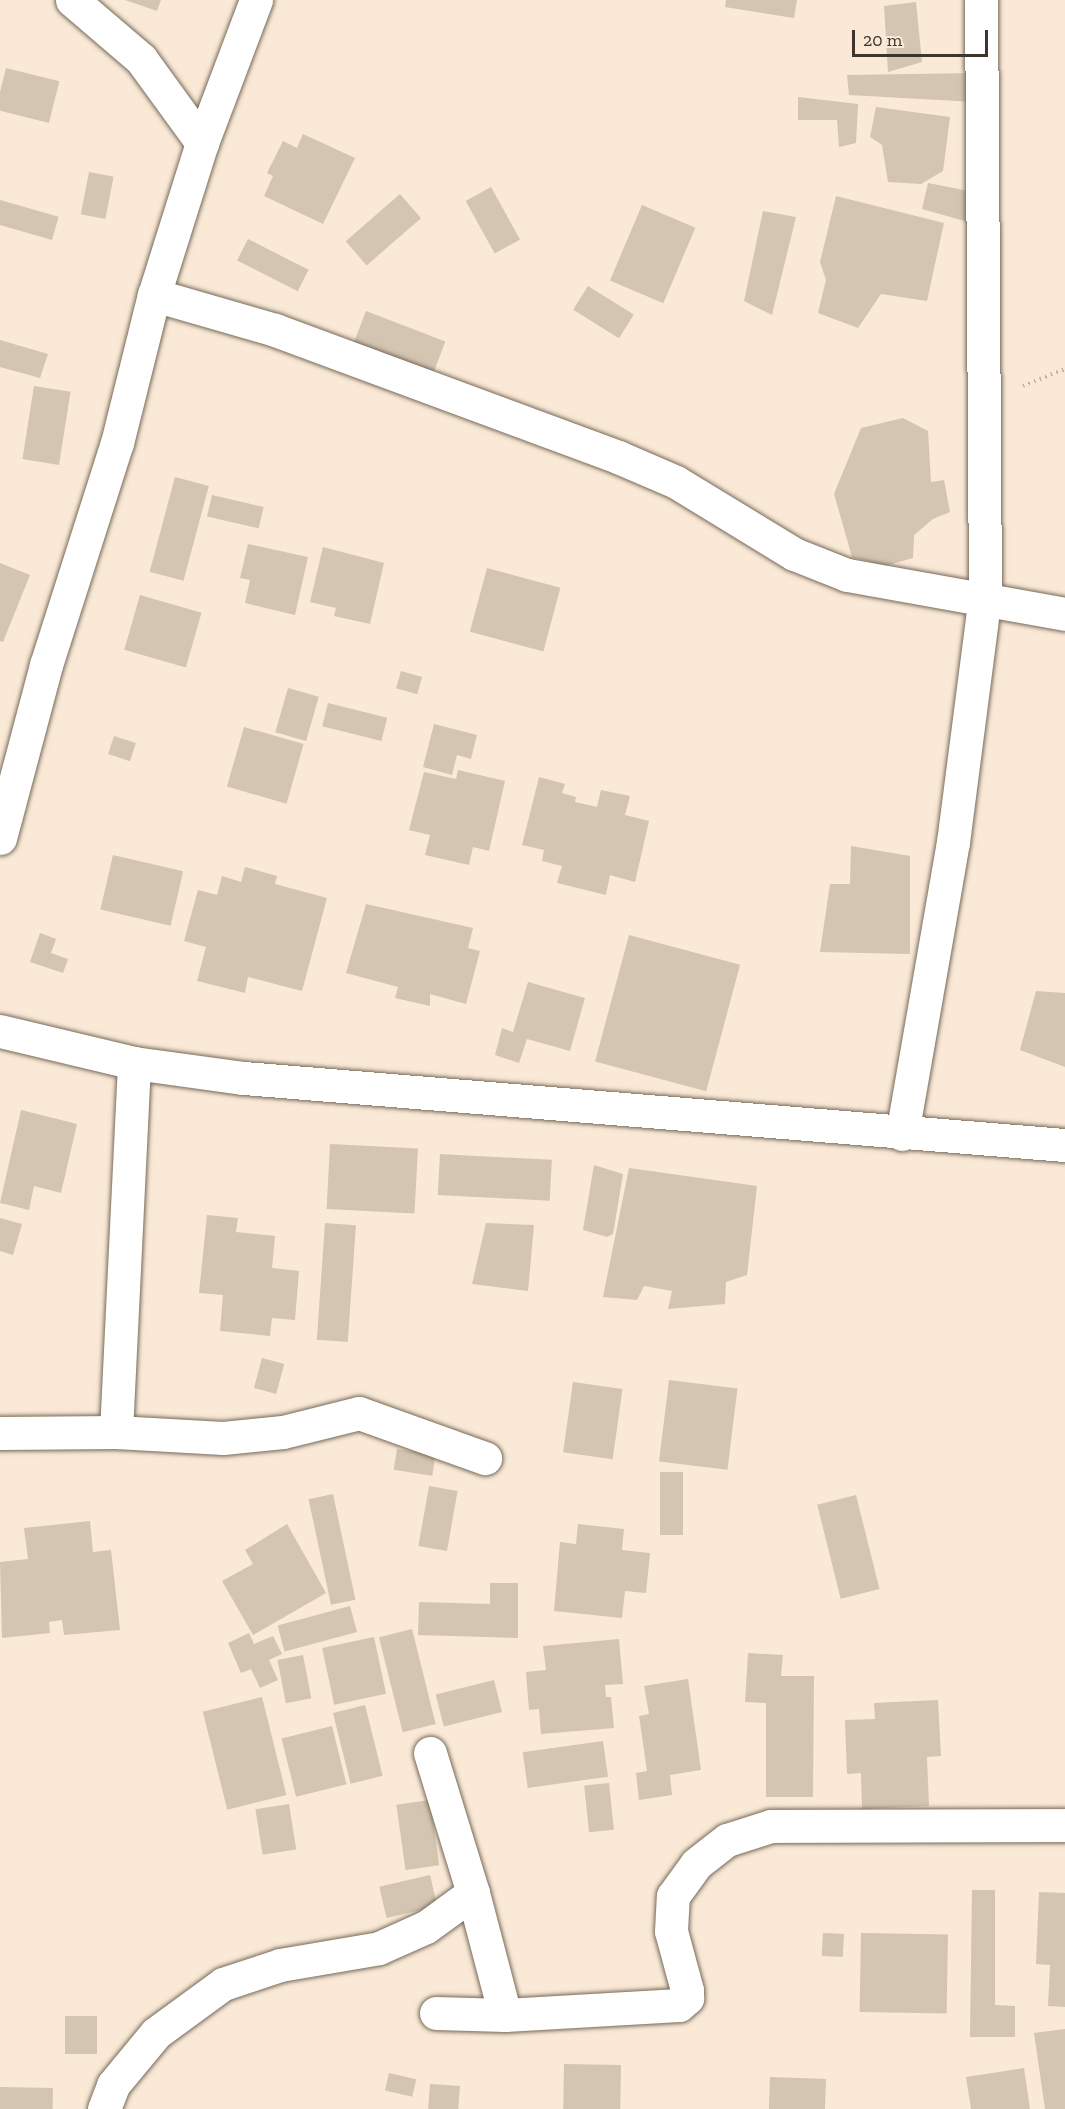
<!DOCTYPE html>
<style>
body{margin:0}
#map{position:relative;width:1065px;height:2109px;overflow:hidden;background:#f9e9d6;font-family:"Zilla Slab",serif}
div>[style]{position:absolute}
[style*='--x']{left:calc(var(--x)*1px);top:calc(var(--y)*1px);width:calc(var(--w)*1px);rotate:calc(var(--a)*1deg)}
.building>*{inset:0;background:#d3c5b2;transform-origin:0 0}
.path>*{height:4px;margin-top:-2px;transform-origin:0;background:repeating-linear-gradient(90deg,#beb1a2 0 1.5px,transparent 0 6px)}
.roads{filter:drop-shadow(0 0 2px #776959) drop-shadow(0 0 2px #776959)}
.minor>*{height:33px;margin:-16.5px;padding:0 16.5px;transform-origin:16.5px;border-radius:16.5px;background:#fff}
span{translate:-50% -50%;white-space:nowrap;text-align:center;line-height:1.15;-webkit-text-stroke:4.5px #f9e9d6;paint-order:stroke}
.scale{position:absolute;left:852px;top:30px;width:136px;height:27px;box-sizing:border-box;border:3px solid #3c362f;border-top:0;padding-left:8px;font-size:18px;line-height:21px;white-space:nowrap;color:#3c362f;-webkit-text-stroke:4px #f9e9d6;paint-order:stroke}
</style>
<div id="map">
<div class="building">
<div style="clip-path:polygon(125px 0,161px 0,157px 11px)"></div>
<div style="clip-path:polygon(726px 0,797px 0,794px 18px,725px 7px)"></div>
<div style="clip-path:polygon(916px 2px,922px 62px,888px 72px,884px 6px)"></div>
<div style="left:6px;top:68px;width:55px;height:43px;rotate:14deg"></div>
<div style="clip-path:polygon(976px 73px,975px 102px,849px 95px,847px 75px)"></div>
<div style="clip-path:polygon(798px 97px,858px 104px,856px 143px,839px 147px,837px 120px,798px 120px)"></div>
<div style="clip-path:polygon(876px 107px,950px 117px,943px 171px,921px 184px,888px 182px,882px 145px,870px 137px)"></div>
<div style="clip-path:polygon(303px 134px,355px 158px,323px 224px,264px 196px,273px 176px,267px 173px,283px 141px,297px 148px)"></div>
<div style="left:89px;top:172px;width:25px;height:43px;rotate:11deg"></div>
<div style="clip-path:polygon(928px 183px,979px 193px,975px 224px,922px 209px)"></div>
<div style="left:491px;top:187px;width:60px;height:29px;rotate:61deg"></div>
<div style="left:400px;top:194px;width:32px;height:72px;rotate:49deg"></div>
<div style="clip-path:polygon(836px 196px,944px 223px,927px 301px,881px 294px,858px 328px,818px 313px,826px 280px,820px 262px)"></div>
<div style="left:0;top:200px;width:61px;height:24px;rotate:16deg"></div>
<div style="left:642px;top:205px;width:58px;height:82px;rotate:23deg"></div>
<div style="clip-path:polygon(763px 211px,796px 217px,772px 315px,744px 301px)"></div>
<div style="left:248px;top:239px;width:68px;height:24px;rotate:27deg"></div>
<div style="left:588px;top:286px;width:54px;height:28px;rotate:32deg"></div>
<div style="left:366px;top:311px;width:85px;height:44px;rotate:21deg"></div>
<div style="clip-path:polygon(0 340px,48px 354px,40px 378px,0 367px)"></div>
<div style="left:34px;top:386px;width:37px;height:74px;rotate:9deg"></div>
<div style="clip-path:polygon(903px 418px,928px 431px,931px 482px,944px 480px,950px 512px,933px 519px,914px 535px,913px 558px,885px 566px,852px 557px,834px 494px,861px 428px)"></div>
<div style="left:175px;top:477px;width:35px;height:98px;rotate:15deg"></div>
<div style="left:212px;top:495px;width:53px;height:22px;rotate:13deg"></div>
<div style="clip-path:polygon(248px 544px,308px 557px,295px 615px,245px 603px,250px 580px,240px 578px)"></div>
<div style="clip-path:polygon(323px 547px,384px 563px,370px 624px,334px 616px,336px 608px,310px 602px)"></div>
<div style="clip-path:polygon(0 563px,30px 575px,3px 642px,0 641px)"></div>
<div style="left:487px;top:568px;width:76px;height:66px;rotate:15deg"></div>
<div style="left:140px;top:595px;width:64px;height:57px;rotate:16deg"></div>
<div style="left:401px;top:671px;width:22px;height:18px;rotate:16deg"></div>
<div style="left:288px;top:688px;width:32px;height:46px;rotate:16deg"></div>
<div style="left:328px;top:703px;width:61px;height:24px;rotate:14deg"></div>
<div style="clip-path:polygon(434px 724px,477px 735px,471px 759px,457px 755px,452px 775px,423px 767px)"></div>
<div style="left:244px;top:727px;width:62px;height:62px;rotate:16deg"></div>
<div style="left:114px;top:736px;width:23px;height:19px;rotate:18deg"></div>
<div style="clip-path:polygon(458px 770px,505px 781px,489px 851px,473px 847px,469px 865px,425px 855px,430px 835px,409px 830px,424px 772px,456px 779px)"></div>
<div style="clip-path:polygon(539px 777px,565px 784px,562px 793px,576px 797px,575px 802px,597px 807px,601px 790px,630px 796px,625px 815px,649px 821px,635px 882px,610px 875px,606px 895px,557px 883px,562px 866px,542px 861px,544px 850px,522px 845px)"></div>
<div style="clip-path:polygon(851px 846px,910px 856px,910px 954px,820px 952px,830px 884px,850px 884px)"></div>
<div style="left:113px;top:855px;width:72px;height:56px;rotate:13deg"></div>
<div style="clip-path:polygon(245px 867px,277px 876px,275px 884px,327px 898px,302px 991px,248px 977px,245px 993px,197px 981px,206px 947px,184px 941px,198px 890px,217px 895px,222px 876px,241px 882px)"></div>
<div style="clip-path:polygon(366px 904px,473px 928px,468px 948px,480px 951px,466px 1004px,430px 994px,430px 1006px,395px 998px,398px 987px,346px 973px)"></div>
<div style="clip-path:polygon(40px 933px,56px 939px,51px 953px,68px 959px,63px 973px,30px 962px)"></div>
<div style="left:629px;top:935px;width:115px;height:131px;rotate:15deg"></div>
<div style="clip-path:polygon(528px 982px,585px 998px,570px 1051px,527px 1039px,519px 1063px,495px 1055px,502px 1028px,513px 1032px)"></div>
<div style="clip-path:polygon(1036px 991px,1065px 993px,1065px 1067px,1020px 1050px)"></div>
<div style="clip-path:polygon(21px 1110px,77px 1124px,61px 1193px,34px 1186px,29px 1210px,0 1203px)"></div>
<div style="left:330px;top:1144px;width:88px;height:65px;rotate:3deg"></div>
<div style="left:440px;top:1154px;width:112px;height:41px;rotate:3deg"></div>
<div style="clip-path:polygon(594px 1165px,623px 1174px,613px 1234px,607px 1237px,583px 1230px)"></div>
<div style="clip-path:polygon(629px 1168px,757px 1186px,747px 1275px,726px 1282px,725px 1304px,668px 1309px,672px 1291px,644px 1286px,637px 1300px,603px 1297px)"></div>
<div style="clip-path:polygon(207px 1215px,238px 1218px,236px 1232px,275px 1236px,272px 1268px,299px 1271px,295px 1320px,272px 1318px,270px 1336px,220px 1331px,223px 1295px,199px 1293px)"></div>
<div style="clip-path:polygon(0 1218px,22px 1224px,13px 1255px,0 1251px)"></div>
<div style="left:325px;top:1223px;width:31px;height:117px;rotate:4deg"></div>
<div style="clip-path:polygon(486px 1223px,534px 1225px,528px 1291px,472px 1284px)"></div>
<div style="left:262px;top:1358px;width:23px;height:31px;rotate:15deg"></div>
<div style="left:669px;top:1380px;width:69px;height:82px;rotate:7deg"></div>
<div style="left:573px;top:1382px;width:50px;height:71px;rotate:8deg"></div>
<div style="left:397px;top:1449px;width:39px;height:21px;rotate:9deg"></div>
<div style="left:660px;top:1472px;width:23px;height:63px"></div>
<div style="left:429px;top:1486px;width:29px;height:61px;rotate:10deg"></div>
<div style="left:333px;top:1494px;width:108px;height:25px;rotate:78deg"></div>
<div style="left:856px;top:1495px;width:97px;height:40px;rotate:76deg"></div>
<div style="clip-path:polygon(90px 1521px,93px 1552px,111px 1550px,120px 1630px,64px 1635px,62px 1620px,49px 1622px,50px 1633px,2px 1638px,0 1562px,28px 1559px,24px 1528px)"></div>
<div style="clip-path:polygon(287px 1524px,326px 1593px,253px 1635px,222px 1581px,253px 1564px,245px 1550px)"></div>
<div style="clip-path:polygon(578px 1524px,624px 1529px,622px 1550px,650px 1553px,646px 1593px,625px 1591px,622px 1618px,554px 1611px,560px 1542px,576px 1544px)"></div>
<div style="clip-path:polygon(490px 1583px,518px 1583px,518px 1638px,418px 1635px,419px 1602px,490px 1604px)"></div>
<div style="left:350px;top:1606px;width:27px;height:75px;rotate:75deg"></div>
<div style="left:412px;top:1629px;width:98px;height:34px;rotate:76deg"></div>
<div style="clip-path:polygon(249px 1633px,254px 1644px,273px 1636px,282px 1654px,269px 1660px,278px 1680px,260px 1688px,251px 1669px,241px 1673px,228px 1643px)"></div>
<div style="left:374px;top:1637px;width:58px;height:53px;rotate:78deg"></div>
<div style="clip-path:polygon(619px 1639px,623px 1684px,605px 1685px,606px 1697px,611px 1697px,614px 1728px,541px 1734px,539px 1709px,529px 1710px,526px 1672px,546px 1670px,543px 1646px)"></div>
<div style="clip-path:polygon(748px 1653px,783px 1655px,781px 1676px,814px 1676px,813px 1797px,766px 1797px,766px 1703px,745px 1702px)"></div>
<div style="left:303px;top:1655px;width:44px;height:26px;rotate:79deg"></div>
<div style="clip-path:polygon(688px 1679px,701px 1770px,670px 1775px,672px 1795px,639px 1800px,636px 1773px,647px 1771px,639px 1716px,649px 1714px,644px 1686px)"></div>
<div style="left:494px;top:1680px;width:33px;height:60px;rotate:76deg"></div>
<div style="left:262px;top:1697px;width:101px;height:61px;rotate:76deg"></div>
<div style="clip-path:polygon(938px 1700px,941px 1756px,927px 1757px,929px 1806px,862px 1809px,861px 1773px,847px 1774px,845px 1720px,875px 1719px,874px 1703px)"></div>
<div style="left:365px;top:1705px;width:73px;height:33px;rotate:76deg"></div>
<div style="left:332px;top:1726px;width:60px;height:52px;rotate:76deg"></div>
<div style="left:603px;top:1741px;width:36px;height:81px;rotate:82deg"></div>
<div style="left:609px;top:1783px;width:47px;height:25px;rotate:84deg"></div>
<div style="left:430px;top:1800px;width:66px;height:34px;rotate:82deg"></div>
<div style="left:289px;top:1804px;width:46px;height:34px;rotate:81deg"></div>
<div style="left:430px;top:1875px;width:32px;height:52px;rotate:77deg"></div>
<div style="clip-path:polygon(972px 1890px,995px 1890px,995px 2005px,1015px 2006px,1015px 2037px,970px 2037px)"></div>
<div style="clip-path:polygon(1039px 1892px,1065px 1893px,1065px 2007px,1048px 2006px,1050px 1965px,1036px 1964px)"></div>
<div style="left:823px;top:1933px;width:21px;height:23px;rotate:3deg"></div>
<div style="left:861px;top:1933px;width:87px;height:79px;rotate:1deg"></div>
<div style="left:65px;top:2016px;width:32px;height:38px"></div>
<div style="clip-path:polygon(1065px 2029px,1065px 2109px,1045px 2109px,1034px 2033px)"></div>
<div style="left:564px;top:2064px;width:57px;height:45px;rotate:1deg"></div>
<div style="clip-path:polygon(1024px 2068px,1030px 2109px,971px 2109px,966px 2077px)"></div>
<div style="left:389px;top:2073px;width:28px;height:18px;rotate:13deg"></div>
<div style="left:770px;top:2077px;width:56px;height:32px;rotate:2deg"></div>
<div style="left:430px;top:2084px;width:30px;height:25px;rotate:4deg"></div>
<div style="left:0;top:2087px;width:53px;height:22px;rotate:1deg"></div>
</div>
<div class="path">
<div style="--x:1023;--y:386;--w:45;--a:-22"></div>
</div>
<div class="roads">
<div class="minor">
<div style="--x:72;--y:0;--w:91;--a:40.5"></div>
<div style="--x:141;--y:59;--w:104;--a:54"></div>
<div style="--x:154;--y:295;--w:126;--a:16.1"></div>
<div style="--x:275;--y:330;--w:366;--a:20.3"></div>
<div style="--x:618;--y:457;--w:63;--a:23.3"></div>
<div style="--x:676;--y:482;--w:138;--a:31.4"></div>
<div style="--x:794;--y:554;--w:57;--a:21.6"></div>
<div style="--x:847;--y:575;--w:221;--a:10.1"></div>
<div style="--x:0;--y:838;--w:179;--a:-75.1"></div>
<div style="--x:46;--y:665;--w:233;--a:-72.3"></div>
<div style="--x:117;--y:443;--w:153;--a:-76"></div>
<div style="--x:154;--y:295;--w:159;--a:-72.5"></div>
<div style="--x:202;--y:143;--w:153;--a:-69.3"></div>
<div style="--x:0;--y:1031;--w:138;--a:13.4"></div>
<div style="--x:134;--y:1063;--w:111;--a:7.8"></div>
<div style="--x:244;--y:1078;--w:824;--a:4.67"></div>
<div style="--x:902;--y:1134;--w:296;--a:-80.1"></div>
<div style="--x:953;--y:842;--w:247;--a:-82.6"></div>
<div style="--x:985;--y:597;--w:597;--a:-90.38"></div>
<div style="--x:116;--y:1432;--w:369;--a:-87.2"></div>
<div style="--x:0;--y:1433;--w:116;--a:-0.5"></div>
<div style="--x:116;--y:1432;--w:107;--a:3.2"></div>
<div style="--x:223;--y:1438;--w:60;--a:-5.7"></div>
<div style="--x:283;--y:1432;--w:78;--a:-14"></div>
<div style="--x:359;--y:1413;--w:134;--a:19.7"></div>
<div style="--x:430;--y:1753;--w:146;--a:72.9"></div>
<div style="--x:473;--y:1893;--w:126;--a:75.3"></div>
<div style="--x:436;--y:2013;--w:69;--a:1.7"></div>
<div style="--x:505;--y:2015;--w:174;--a:-3.3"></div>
<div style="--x:679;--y:2005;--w:11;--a:-41"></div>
<div style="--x:687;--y:1998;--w:8;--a:-90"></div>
<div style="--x:687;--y:1990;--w:61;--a:-105.2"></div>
<div style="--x:671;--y:1931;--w:35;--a:-87"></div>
<div style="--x:673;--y:1896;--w:39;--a:-54"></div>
<div style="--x:696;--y:1864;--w:39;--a:-38"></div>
<div style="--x:727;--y:1840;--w:46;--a:-17.7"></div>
<div style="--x:771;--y:1826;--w:294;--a:-0.2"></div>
<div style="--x:104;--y:2109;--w:26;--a:-69"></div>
<div style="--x:113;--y:2085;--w:67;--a:-50.4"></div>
<div style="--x:156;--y:2033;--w:83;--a:-36.2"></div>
<div style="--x:223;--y:1984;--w:60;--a:-18.4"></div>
<div style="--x:280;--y:1965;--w:100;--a:-9.7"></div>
<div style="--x:379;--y:1948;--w:51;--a:-24.1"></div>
<div style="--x:426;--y:1927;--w:58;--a:-35.9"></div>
</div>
</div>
<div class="scale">20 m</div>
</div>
